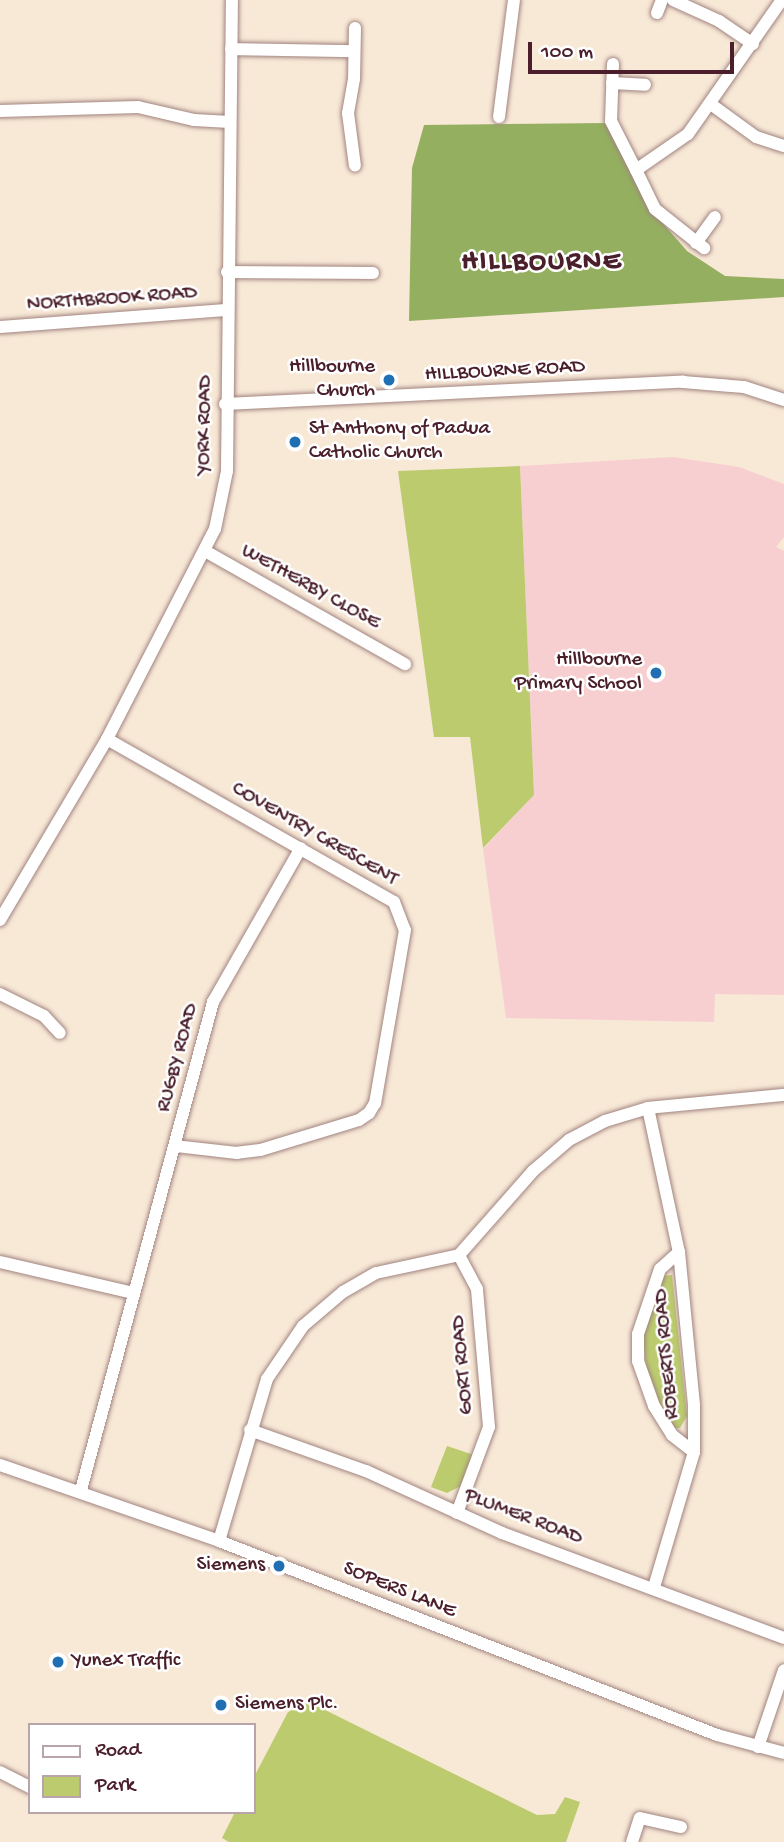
<!DOCTYPE html>
<style>
body{margin:0}
#map{position:relative;width:784px;height:1842px;overflow:hidden;background:#f8e8d6;font-family:"Gochi Hand",sans-serif}
div>[style]{position:absolute}
[style*='--x']{left:calc(var(--x)*1px);top:calc(var(--y)*1px);width:calc(var(--w)*1px);rotate:calc(var(--a)*1deg)}
.built>*{inset:0;background:#f7cfd1}
.green>*{inset:0;background:#bbcb6d}
.forest>*{inset:0;background:#94af60}
.roads{filter:drop-shadow(0 0 2px #a18480) drop-shadow(0 0 2px #a18480)}
.street>*{height:12px;margin:-6px;padding:0 6px;transform-origin:6px;border-radius:6px;background:#fff}
.dots>*{width:19px;height:19px;translate:-50% -50%;box-sizing:border-box;border:4px solid #fff;border-radius:50%}
span{translate:-50% -50%;white-space:nowrap;text-align:center;line-height:1.15;-webkit-text-stroke:5px #fff;paint-order:stroke}
.street-label{font-size:21px;color:#4a1f2b}
.poi-label{font-size:21px;color:#4a1f2b}
.right{translate:-100% -50%;text-align:right}
.left{translate:0 -50%;text-align:left}
.district-label{font-size:28px;color:#4a1f2b;font-weight:700;letter-spacing:2px}
.legend{position:absolute;left:28px;top:1723px;width:228px;height:91px;box-sizing:border-box;background:#fff;border:2px solid #b7a5aa;margin:0;padding:9px 12px;list-style:none;font-size:21px;color:#4a1f2b}
.legend li{display:flex;align-items:center;gap:14px;height:35px}
.legend b{width:35px;border:2px solid #b7a5aa}
.scale{position:absolute;left:528px;top:42px;width:206px;height:32px;box-sizing:border-box;border:4px solid #4a1f2b;border-top:0;padding-left:9px;font-size:21px;line-height:24px;white-space:nowrap;color:#4a1f2b;-webkit-text-stroke:5px #fff;paint-order:stroke}
</style>
<div id="map">
<div class="built">
<div style="clip-path:polygon(673px 457px,739px 467px,784px 484px,784px 537px,776px 547px,784px 551px,784px 995px,715px 994px,714px 1022px,506px 1018px,483px 849px,534px 795px,520px 466px)"></div>
</div>
<div class="green">
<div style="clip-path:polygon(520px 466px,534px 795px,483px 848px,470px 737px,434px 737px,398px 471px)"></div>
<div style="clip-path:polygon(672px 1275px,687px 1416px,680px 1428px,674px 1428px,648px 1382px,643px 1335px,663px 1276px)"></div>
<div style="clip-path:polygon(447px 1446px,474px 1455px,461px 1486px,447px 1493px,431px 1487px)"></div>
<div style="clip-path:polygon(309px 1702px,537px 1815px,555px 1814px,565px 1797px,580px 1802px,566px 1842px,229px 1842px,222px 1838px,235px 1812px,254px 1812px,254px 1777px,288px 1712px)"></div>
</div>
<div class="forest">
<div style="clip-path:polygon(607px 123px,653px 212px,687px 251px,725px 276px,784px 279px,784px 297px,409px 321px,412px 168px,424px 125px)"></div>
</div>
<div class="roads">
<div class="street">
<div style="--x:673;--y:0;--w:51;--a:24.5"></div>
<div style="--x:719;--y:21;--w:41;--a:34.1"></div>
<div style="--x:657;--y:13;--w:14;--a:-69"></div>
<div style="--x:355;--y:28;--w:51;--a:91.1"></div>
<div style="--x:354;--y:79;--w:35;--a:100"></div>
<div style="--x:348;--y:113;--w:53;--a:82.5"></div>
<div style="--x:231;--y:49;--w:120;--a:1"></div>
<div style="--x:613;--y:64;--w:57;--a:92"></div>
<div style="--x:611;--y:121;--w:55;--a:63"></div>
<div style="--x:636;--y:170;--w:63;--a:-34.7"></div>
<div style="--x:688;--y:134;--w:164;--a:-55"></div>
<div style="--x:612;--y:83;--w:33;--a:3"></div>
<div style="--x:712;--y:105;--w:54;--a:36"></div>
<div style="--x:756;--y:137;--w:29;--a:18"></div>
<div style="--x:0;--y:111;--w:138;--a:-1.7"></div>
<div style="--x:138;--y:107;--w:57;--a:13.1"></div>
<div style="--x:194;--y:120;--w:36;--a:3"></div>
<div style="--x:499;--y:117;--w:118;--a:-82.7"></div>
<div style="--x:636;--y:170;--w:43;--a:64"></div>
<div style="--x:655;--y:209;--w:63;--a:38.5"></div>
<div style="--x:696;--y:243;--w:32;--a:-54"></div>
<div style="--x:227;--y:272;--w:146;--a:0.4"></div>
<div style="--x:0;--y:327;--w:227;--a:-4.3"></div>
<div style="--x:225;--y:404;--w:459;--a:-2.8"></div>
<div style="--x:683;--y:382;--w:61;--a:4.7"></div>
<div style="--x:744;--y:387;--w:42;--a:18"></div>
<div style="--x:205;--y:551;--w:230;--a:29.5"></div>
<div style="--x:107;--y:739;--w:330;--a:29.6"></div>
<div style="--x:394;--y:902;--w:30;--a:69"></div>
<div style="--x:405;--y:930;--w:176;--a:99.8"></div>
<div style="--x:375;--y:1103;--w:12;--a:121"></div>
<div style="--x:369;--y:1113;--w:12;--a:145"></div>
<div style="--x:359;--y:1120;--w:103;--a:163.1"></div>
<div style="--x:260;--y:1150;--w:23;--a:173"></div>
<div style="--x:237;--y:1153;--w:61;--a:-173.5"></div>
<div style="--x:0;--y:920;--w:210;--a:-59.4"></div>
<div style="--x:107;--y:739;--w:236;--a:-62.8"></div>
<div style="--x:215;--y:529;--w:59;--a:-78.3"></div>
<div style="--x:227;--y:471;--w:471;--a:-89.4"></div>
<div style="--x:0;--y:994;--w:49;--a:26.6"></div>
<div style="--x:44;--y:1016;--w:23;--a:47"></div>
<div style="--x:648;--y:1108;--w:147;--a:77.9"></div>
<div style="--x:679;--y:1252;--w:155;--a:84.4"></div>
<div style="--x:694;--y:1406;--w:46;--a:90"></div>
<div style="--x:694;--y:1452;--w:141;--a:106.5"></div>
<div style="--x:679;--y:1252;--w:25;--a:138"></div>
<div style="--x:660;--y:1269;--w:69;--a:108.7"></div>
<div style="--x:638;--y:1334;--w:27;--a:90"></div>
<div style="--x:638;--y:1361;--w:48;--a:70.4"></div>
<div style="--x:654;--y:1406;--w:34;--a:58"></div>
<div style="--x:672;--y:1435;--w:28;--a:38"></div>
<div style="--x:0;--y:1262;--w:137;--a:13.1"></div>
<div style="--x:250;--y:1430;--w:123;--a:19.5"></div>
<div style="--x:366;--y:1471;--w:149;--a:24.5"></div>
<div style="--x:502;--y:1533;--w:301;--a:20.4"></div>
<div style="--x:0;--y:1465;--w:232;--a:19.1"></div>
<div style="--x:219;--y:1541;--w:534;--a:21.28"></div>
<div style="--x:717;--y:1735;--w:69;--a:15"></div>
<div style="--x:81;--y:1490;--w:506;--a:-74.86"></div>
<div style="--x:213;--y:1002;--w:177;--a:-60.3"></div>
<div style="--x:457;--y:1513;--w:92;--a:-69.6"></div>
<div style="--x:489;--y:1427;--w:139;--a:-95"></div>
<div style="--x:477;--y:1289;--w:38;--a:-118"></div>
<div style="--x:219;--y:1541;--w:169;--a:-73.5"></div>
<div style="--x:267;--y:1379;--w:64;--a:-55.8"></div>
<div style="--x:303;--y:1326;--w:52;--a:-40.4"></div>
<div style="--x:343;--y:1292;--w:38;--a:-30"></div>
<div style="--x:376;--y:1273;--w:85;--a:-12.2"></div>
<div style="--x:459;--y:1255;--w:112;--a:-48.6"></div>
<div style="--x:533;--y:1171;--w:48;--a:-40.7"></div>
<div style="--x:569;--y:1140;--w:41;--a:-27.8"></div>
<div style="--x:605;--y:1121;--w:45;--a:-16.8"></div>
<div style="--x:648;--y:1108;--w:137;--a:-5.5"></div>
<div style="--x:758;--y:1747;--w:81;--a:-71.3"></div>
<div style="--x:0;--y:1772;--w:34;--a:27"></div>
<div style="--x:632;--y:1842;--w:25;--a:-72"></div>
<div style="--x:640;--y:1818;--w:42;--a:12.4"></div>
</div>
</div>
<div class="dots">
<div style="left:389px;top:380px;background:#1f6fb2"></div>
<div style="left:295px;top:442px;background:#1f6fb2"></div>
<div style="left:656px;top:673px;background:#1f6fb2"></div>
<div style="left:279px;top:1566px;background:#1f6fb2"></div>
<div style="left:58px;top:1662px;background:#1f6fb2"></div>
<div style="left:221px;top:1705px;background:#1f6fb2"></div>
</div>
<div class="street-label">
<span style="left:112px;top:300px;rotate:-4deg">NORTHBROOK ROAD</span>
<span style="left:505px;top:372px;rotate:-3deg">HILLBOURNE ROAD</span>
<span style="left:206px;top:425px;rotate:-89deg">YORK ROAD</span>
<span style="left:310px;top:588px;rotate:29deg">WETHERBY CLOSE</span>
<span style="left:314px;top:835px;rotate:30deg">COVENTRY CRESCENT</span>
<span style="left:179px;top:1058px;rotate:-75deg">RUGBY ROAD</span>
<span style="left:668px;top:1354px;rotate:-95deg">ROBERTS ROAD</span>
<span style="left:464px;top:1365px;rotate:-95deg">GORT ROAD</span>
<span style="left:523px;top:1518px;rotate:21deg">PLUMER ROAD</span>
<span style="left:399px;top:1591px;rotate:22deg">SOPERS LANE</span>
</div>
<div class="poi-label">
<span class="right" style="left:375px;top:380px">Hillbourne<br>Church</span>
<span class="left" style="left:309px;top:442px">St Anthony of Padua<br>Catholic Church</span>
<span class="right" style="left:642px;top:673px">Hillbourne<br>Primary School</span>
<span class="right" style="left:265px;top:1566px">Siemens</span>
<span class="left" style="left:72px;top:1662px">Yunex Traffic</span>
<span class="left" style="left:235px;top:1705px">Siemens Plc.</span>
</div>
<div class="district-label">
<span style="left:542px;top:263px">HILLBOURNE</span>
</div>
<ul class="legend">
<li><b style="height:9px;background:#fff"></b>Road</li>
<li><b style="height:19px;background:#bbcb6d"></b>Park</li>
</ul>
<div class="scale">100 m</div>
</div>
